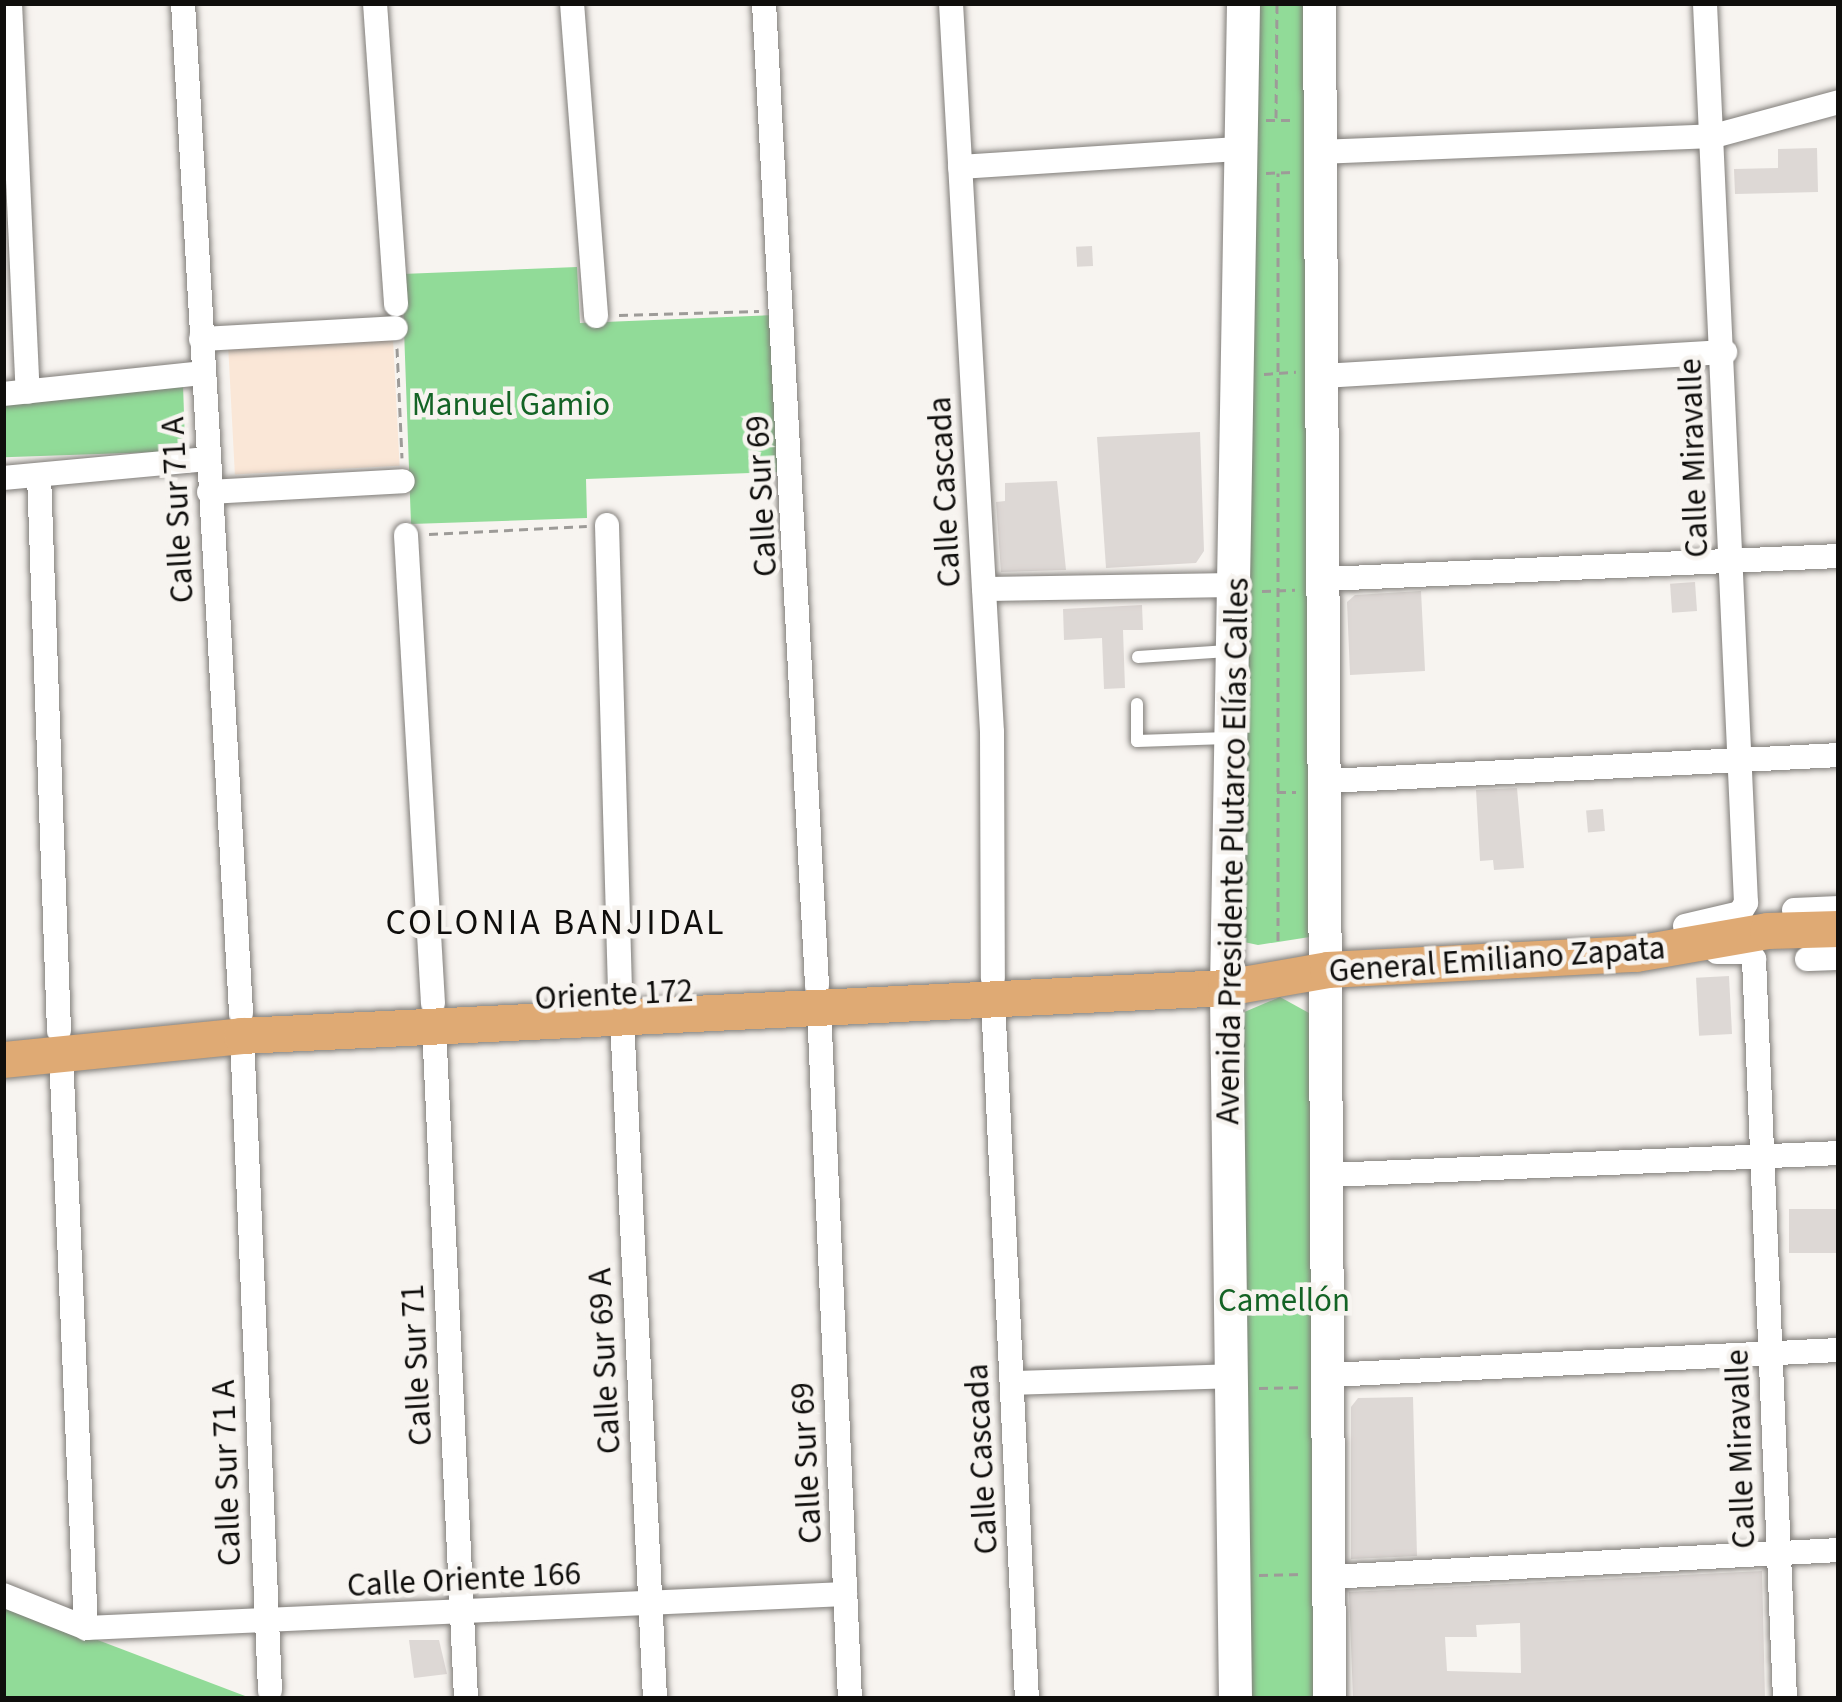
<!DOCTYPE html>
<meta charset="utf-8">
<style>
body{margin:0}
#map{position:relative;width:1842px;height:1702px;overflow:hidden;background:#f7f4f0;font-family:"Source Sans 3",sans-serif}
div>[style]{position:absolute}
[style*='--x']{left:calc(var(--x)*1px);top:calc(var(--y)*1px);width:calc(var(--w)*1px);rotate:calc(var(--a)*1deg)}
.education>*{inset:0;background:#fae7d7;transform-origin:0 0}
.green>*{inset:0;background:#91db98;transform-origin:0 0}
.building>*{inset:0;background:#ddd8d5;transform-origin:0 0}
.path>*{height:3px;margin-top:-1.5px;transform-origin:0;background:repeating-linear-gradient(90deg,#9d9b98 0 9px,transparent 0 15px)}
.roads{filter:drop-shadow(0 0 3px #807d79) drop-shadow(0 0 3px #807d79)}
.lane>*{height:12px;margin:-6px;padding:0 6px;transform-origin:6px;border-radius:6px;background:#fff}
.street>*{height:24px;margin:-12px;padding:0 12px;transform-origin:12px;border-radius:12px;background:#fff}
.secondary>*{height:33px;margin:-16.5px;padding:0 16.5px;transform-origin:16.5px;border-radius:16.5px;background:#fff}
.primary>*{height:36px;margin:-18px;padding:0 18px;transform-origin:18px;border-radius:18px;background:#dfaa74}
span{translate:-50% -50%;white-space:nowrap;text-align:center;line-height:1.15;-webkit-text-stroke:9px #f7f4f0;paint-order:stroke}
.park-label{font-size:33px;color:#136325}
.street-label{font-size:33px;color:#0f0e0c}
.neighbourhood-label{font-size:36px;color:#0f0e0c;letter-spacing:3px}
.frame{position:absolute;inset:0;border:6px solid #0f0e0c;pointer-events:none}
</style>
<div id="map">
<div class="education">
<div style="left:393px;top:339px;width:127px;height:165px;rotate:87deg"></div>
</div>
<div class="green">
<div style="clip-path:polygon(1248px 3px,1310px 3px,1316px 936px,1258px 945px,1244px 942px,1239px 929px)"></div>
<div style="clip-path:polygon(577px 267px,580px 323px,775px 315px,780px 472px,586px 479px,587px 518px,411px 524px,402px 274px)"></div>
<div style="left:183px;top:385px;width:66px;height:181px;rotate:88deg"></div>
<div style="clip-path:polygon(1280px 997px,1309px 1013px,1323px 1699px,1247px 1699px,1242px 1013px)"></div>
<div style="clip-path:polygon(3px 1604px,253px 1699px,3px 1699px)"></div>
</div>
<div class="building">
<div style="clip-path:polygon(1817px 148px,1818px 192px,1735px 194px,1734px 169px,1778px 168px,1778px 149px)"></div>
<div style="left:1092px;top:246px;width:20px;height:16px;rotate:87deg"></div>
<div style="clip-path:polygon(1200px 432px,1204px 551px,1196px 563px,1106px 568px,1097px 437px)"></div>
<div style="clip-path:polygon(1057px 481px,1066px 570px,1001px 572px,996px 502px,1005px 501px,1005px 483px)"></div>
<div style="left:1695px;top:582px;width:29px;height:25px;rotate:86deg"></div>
<div style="clip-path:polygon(1421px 591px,1425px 671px,1350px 675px,1347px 602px,1355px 595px)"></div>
<div style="clip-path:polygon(1142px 605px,1143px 630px,1123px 630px,1125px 688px,1104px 689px,1102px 638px,1064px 640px,1063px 609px)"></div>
<div style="clip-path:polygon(1517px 788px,1524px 868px,1494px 870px,1493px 860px,1480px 861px,1476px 790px)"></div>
<div style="left:1603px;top:809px;width:22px;height:17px;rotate:85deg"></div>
<div style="left:1729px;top:976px;width:58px;height:33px;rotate:87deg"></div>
<div style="left:1839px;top:1209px;width:44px;height:50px;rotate:90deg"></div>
<div style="clip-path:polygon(1413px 1397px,1417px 1556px,1351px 1559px,1351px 1407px,1358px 1398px)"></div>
<div style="clip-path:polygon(evenodd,1762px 1571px,1765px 1699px,1353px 1699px,1349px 1592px,1762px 1571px,1520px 1623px,1521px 1673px,1447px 1671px,1445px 1637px,1477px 1637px,1476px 1625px,1520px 1623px)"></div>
<div style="clip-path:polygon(409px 1640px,439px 1640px,447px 1674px,414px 1678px)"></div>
</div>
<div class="path">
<div style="--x:1276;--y:118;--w:115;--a:-89.5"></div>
<div style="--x:1266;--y:120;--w:27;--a:0"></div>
<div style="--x:1266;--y:173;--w:27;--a:-2"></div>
<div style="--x:619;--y:315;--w:140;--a:-1.6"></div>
<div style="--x:397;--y:348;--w:110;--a:87.4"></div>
<div style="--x:1264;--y:374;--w:32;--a:-4"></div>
<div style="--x:429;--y:534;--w:158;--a:-2.9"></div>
<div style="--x:1262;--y:591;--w:33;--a:-2"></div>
<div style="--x:1277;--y:792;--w:19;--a:0"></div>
<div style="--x:1278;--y:941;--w:768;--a:-90"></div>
<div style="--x:1259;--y:1388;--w:39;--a:-1"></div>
<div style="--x:1259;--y:1575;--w:44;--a:-1.3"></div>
</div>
<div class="roads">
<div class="lane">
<div style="--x:1138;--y:657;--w:90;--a:-3.8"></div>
<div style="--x:1137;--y:704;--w:37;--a:90"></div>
<div style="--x:1137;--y:741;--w:90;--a:-1.9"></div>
</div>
<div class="street">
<div style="--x:10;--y:3;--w:389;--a:87.4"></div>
<div style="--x:183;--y:3;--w:1012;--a:86.71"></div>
<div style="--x:375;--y:3;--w:302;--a:86"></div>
<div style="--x:572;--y:3;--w:314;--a:85.6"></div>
<div style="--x:764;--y:3;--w:984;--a:86.91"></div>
<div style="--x:951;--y:3;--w:730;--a:86.78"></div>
<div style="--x:992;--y:732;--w:246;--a:89.8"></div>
<div style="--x:1318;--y:152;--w:396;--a:-2.3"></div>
<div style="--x:1714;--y:136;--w:130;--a:-15.2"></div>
<div style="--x:960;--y:167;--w:282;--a:-3.7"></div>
<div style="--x:201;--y:339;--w:195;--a:-3.2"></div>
<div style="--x:1322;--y:376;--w:404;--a:-3.4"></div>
<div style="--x:3;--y:394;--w:202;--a:-6"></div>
<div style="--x:39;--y:475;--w:556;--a:87.94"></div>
<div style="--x:3;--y:478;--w:205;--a:-5.3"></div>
<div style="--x:209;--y:492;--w:194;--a:-3.2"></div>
<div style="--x:607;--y:525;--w:470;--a:88.4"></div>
<div style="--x:406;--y:535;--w:469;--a:86.7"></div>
<div style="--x:1326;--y:579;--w:514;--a:-2.57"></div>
<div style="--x:984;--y:589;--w:253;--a:-0.9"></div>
<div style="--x:1328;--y:781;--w:512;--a:-2.91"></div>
<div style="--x:1794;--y:910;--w:45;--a:-2.5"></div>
<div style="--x:1685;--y:926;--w:57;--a:-13.3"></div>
<div style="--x:1740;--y:913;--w:12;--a:-59"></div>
<div style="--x:1746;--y:903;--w:901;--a:-92.61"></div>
<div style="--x:1717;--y:952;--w:32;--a:0"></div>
<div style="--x:1749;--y:952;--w:9;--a:54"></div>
<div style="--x:1754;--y:959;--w:741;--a:87.6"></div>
<div style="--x:1807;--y:959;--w:32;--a:-2"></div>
<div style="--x:993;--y:1000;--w:700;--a:87.22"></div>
<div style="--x:819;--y:1009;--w:691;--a:87.43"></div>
<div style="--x:622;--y:1019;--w:681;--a:87.22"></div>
<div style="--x:434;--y:1027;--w:673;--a:87.27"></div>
<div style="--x:242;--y:1036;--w:655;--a:87.55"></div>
<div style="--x:61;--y:1054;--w:575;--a:87.51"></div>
<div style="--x:1330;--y:1175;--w:509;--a:-2.47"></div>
<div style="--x:1329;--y:1375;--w:511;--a:-2.81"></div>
<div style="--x:1012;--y:1383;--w:222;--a:-1.8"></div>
<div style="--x:1329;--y:1577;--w:511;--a:-3.03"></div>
<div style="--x:3;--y:1595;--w:89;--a:21.7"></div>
<div style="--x:86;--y:1628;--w:760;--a:-2.56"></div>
</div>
<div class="secondary">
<div style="--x:1319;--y:3;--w:1696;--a:89.66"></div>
<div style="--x:1235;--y:1699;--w:711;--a:-90.73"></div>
<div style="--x:1226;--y:988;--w:985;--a:-89.01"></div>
</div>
<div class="primary">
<div style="--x:3;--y:1060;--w:240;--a:-5.7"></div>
<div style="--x:242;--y:1036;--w:985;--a:-2.79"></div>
<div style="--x:1226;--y:988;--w:104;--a:-10"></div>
<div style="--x:1328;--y:970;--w:308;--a:-3"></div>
<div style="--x:1636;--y:954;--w:134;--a:-9.9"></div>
<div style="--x:1768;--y:931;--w:71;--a:-1.6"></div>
</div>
</div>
<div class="park-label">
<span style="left:511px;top:405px">Manuel Gamio</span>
<span style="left:1284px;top:1301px">Camellón</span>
</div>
<div class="street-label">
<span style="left:1694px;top:458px;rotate:-92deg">Calle Miravalle</span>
<span style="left:945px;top:492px;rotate:-93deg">Calle Cascada</span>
<span style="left:762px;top:496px;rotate:-93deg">Calle Sur 69</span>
<span style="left:178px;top:510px;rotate:-93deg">Calle Sur 71 A</span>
<span style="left:1233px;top:851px;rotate:-89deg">Avenida Presidente Plutarco Elías Calles</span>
<span style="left:1497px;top:960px;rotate:-4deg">General Emiliano Zapata</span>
<span style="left:614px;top:995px;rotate:-3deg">Oriente 172</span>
<span style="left:605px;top:1361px;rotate:-93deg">Calle Sur 69 A</span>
<span style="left:417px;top:1365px;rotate:-93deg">Calle Sur 71</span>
<span style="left:1741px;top:1449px;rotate:-92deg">Calle Miravalle</span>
<span style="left:982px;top:1459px;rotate:-93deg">Calle Cascada</span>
<span style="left:807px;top:1463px;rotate:-93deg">Calle Sur 69</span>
<span style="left:227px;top:1473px;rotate:-92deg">Calle Sur 71 A</span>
<span style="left:464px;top:1580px;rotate:-3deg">Calle Oriente 166</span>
</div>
<div class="neighbourhood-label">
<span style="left:556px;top:923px">COLONIA BANJIDAL</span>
</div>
<div class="frame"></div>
</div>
